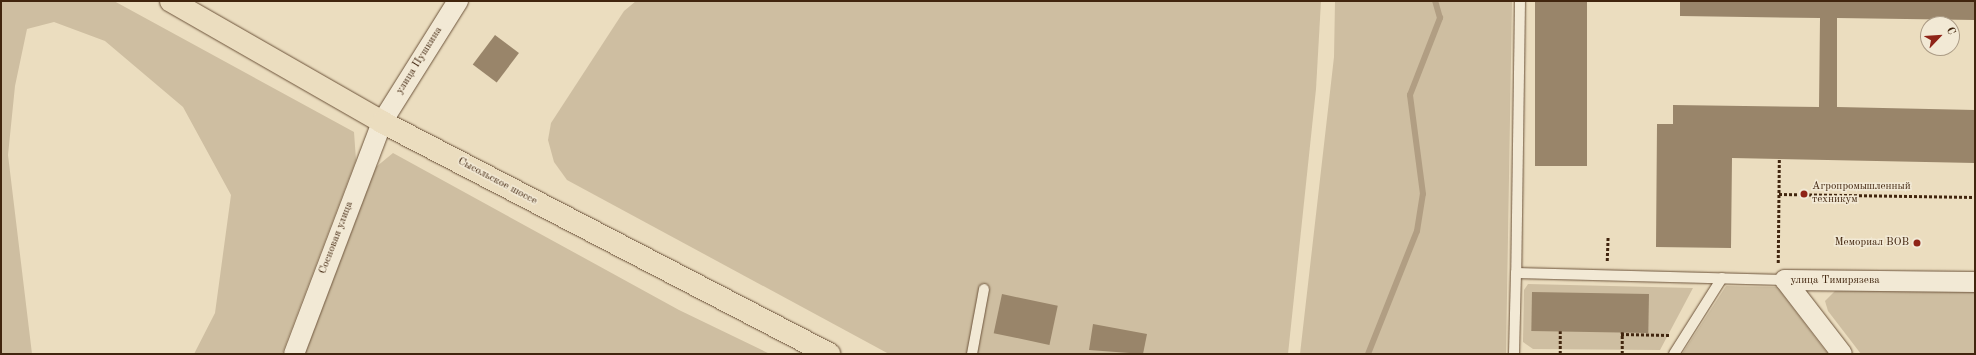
<!DOCTYPE html>
<meta charset="utf-8">
<style>
body{margin:0}
#map{position:relative;width:1976px;height:355px;overflow:hidden;background:#ebddbf;font-family:"Old Standard TT",serif}
div>[style]{position:absolute}
[style*='--x']{left:calc(var(--x)*1px);top:calc(var(--y)*1px);width:calc(var(--w)*1px);rotate:calc(var(--a)*1deg)}
.green>*{inset:0;background:#cebea1}
.stream>*{height:6px;margin:-3px;padding:0 3px;transform-origin:3px;border-radius:3px;background:#b19e83}
.building>*{inset:0;background:#99856a;transform-origin:0 0}
.path>*{height:2.5px;margin-top:-1.25px;transform-origin:0;background:repeating-linear-gradient(90deg,#41250e 0 3px,transparent 0 5px)}
.roads{filter:drop-shadow(0 0 1px #6c533a) drop-shadow(0 0 1px #6c533a)}
.service>*{height:10px;margin:-5px;padding:0 5px;transform-origin:5px;border-radius:5px;background:#f2e9d5}
.minor>*{height:20px;margin:-10px;padding:0 10px;transform-origin:10px;border-radius:10px;background:#f2e9d5}
.trunk>*{height:22px;margin:-11px;padding:0 11px;transform-origin:11px;border-radius:11px;background:#ebddbf}
.dots>*{width:11px;height:11px;translate:-50% -50%;box-sizing:border-box;border:2px solid #f2e9d5;border-radius:50%}
span{translate:-50% -50%;white-space:nowrap;text-align:center;line-height:1.15;-webkit-text-stroke:3px #f2e9d5;paint-order:stroke}
.street-label{font-size:11px;color:#41250e}
.poi-label{font-size:11px;color:#41250e}
.left{translate:0 -50%;text-align:left}
.right{translate:-100% -50%;text-align:right}
.frame{position:absolute;inset:0;border:2px solid #41250e;pointer-events:none}
.north{position:absolute;left:1920px;top:16px;width:40px;height:40px;box-sizing:border-box;background:#f2e9d5;border:1px solid #ab9b85;border-radius:50%;rotate:65deg;font-size:11px;font-weight:700;line-height:16px;text-align:center;color:#41250e}
.north::after{content:'';display:block;margin:auto;width:14px;height:18px;background:#8f2418;clip-path:polygon(50% 0,100% 100%,50% 72%,0 100%)}
</style>
<div id="map">
<div class="green">
<div style="clip-path:polygon(1px 1px,114px 1px,354px 132px,356px 160px,282px 354px,194px 354px,215px 313px,231px 195px,183px 107px,105px 41px,54px 22px,27px 29px,15px 86px,8px 155px,32px 354px,1px 354px)"></div>
<div style="clip-path:polygon(636px 1px,1321px 1px,1316px 89px,1288px 354px,889px 354px,567px 180px,554px 162px,548px 140px,551px 123px,624px 11px)"></div>
<div style="clip-path:polygon(1335px 1px,1512px 1px,1506px 354px,1300px 354px,1334px 57px)"></div>
<div style="clip-path:polygon(393px 153px,679px 310px,770px 354px,305px 354px,376px 167px)"></div>
<div style="clip-path:polygon(1528px 284px,1693px 288px,1660px 350px,1533px 349px,1523px 342px,1524px 290px)"></div>
<div style="clip-path:polygon(1726px 286px,1777px 287px,1828px 354px,1682px 354px)"></div>
<div style="clip-path:polygon(1836px 290px,1975px 291px,1975px 354px,1861px 354px,1828px 311px,1825px 301px)"></div>
</div>
<div class="stream">
<div style="--x:1368;--y:354;--w:132;--a:-68.3"></div>
<div style="--x:1417;--y:231;--w:37;--a:-81"></div>
<div style="--x:1423;--y:194;--w:100;--a:-97.5"></div>
<div style="--x:1410;--y:95;--w:83;--a:-68.7"></div>
<div style="--x:1440;--y:18;--w:18;--a:-106"></div>
</div>
<div class="building">
<div style="left:1535px;top:1px;width:52px;height:165px"></div>
<div style="clip-path:polygon(1680px 1px,1975px 1px,1975px 20px,1837px 18px,1837px 107px,1975px 110px,1975px 163px,1732px 158px,1731px 248px,1656px 247px,1657px 124px,1673px 124px,1673px 105px,1819px 107px,1820px 18px,1680px 16px)"></div>
<div style="left:495px;top:35px;width:30px;height:37px;rotate:37deg"></div>
<div style="left:1532px;top:292px;width:117px;height:39px;rotate:1deg"></div>
<div style="left:1002px;top:294px;width:57px;height:40px;rotate:12deg"></div>
<div style="clip-path:polygon(1093px 324px,1147px 334px,1143px 354px,1089px 350px)"></div>
</div>
<div class="path">
<div style="--x:1779;--y:194;--w:196;--a:0.9"></div>
<div style="--x:1607;--y:261;--w:25;--a:-88"></div>
<div style="--x:1778;--y:263;--w:104;--a:-89.4"></div>
<div style="--x:1621;--y:334;--w:48;--a:1.2"></div>
<div style="--x:1560;--y:354;--w:23;--a:-90"></div>
<div style="--x:1622;--y:354;--w:22;--a:-90"></div>
</div>
<div class="roads">
<div class="service">
<div style="--x:1520;--y:1;--w:272;--a:90.8"></div>
<div style="--x:1516;--y:273;--w:269;--a:1.5"></div>
<div style="--x:972;--y:354;--w:66;--a:-79.5"></div>
<div style="--x:1514;--y:354;--w:81;--a:-88.6"></div>
<div style="--x:1674;--y:354;--w:90;--a:-57.7"></div>
</div>
<div class="minor">
<div style="--x:1785;--y:280;--w:190;--a:0.6"></div>
<div style="--x:1785;--y:280;--w:93;--a:52.4"></div>
<div style="--x:294;--y:354;--w:248;--a:-69.2"></div>
<div style="--x:382;--y:122;--w:143;--a:-57.9"></div>
</div>
<div class="trunk">
<div style="--x:171;--y:1;--w:243;--a:29.8"></div>
<div style="--x:382;--y:122;--w:504;--a:27.43"></div>
</div>
</div>
<div class="dots">
<div style="left:1804px;top:194px;background:#8f2418"></div>
<div style="left:1917px;top:243px;background:#8f2418"></div>
</div>
<div class="street-label">
<span style="left:420px;top:61px;rotate:-58deg">улица Пушкина</span>
<span style="left:497px;top:182px;rotate:28deg">Сысольское шоссе</span>
<span style="left:337px;top:238px;rotate:-69deg">Сосновая улица</span>
<span style="left:1835px;top:281px">улица Тимирязева</span>
</div>
<div class="poi-label">
<span class="left" style="left:1812px;top:194px">Агропромышленный<br>техникум</span>
<span class="right" style="left:1909px;top:243px">Мемориал ВОВ</span>
</div>
<div class="frame"></div>
<div class="north">С</div>
</div>
